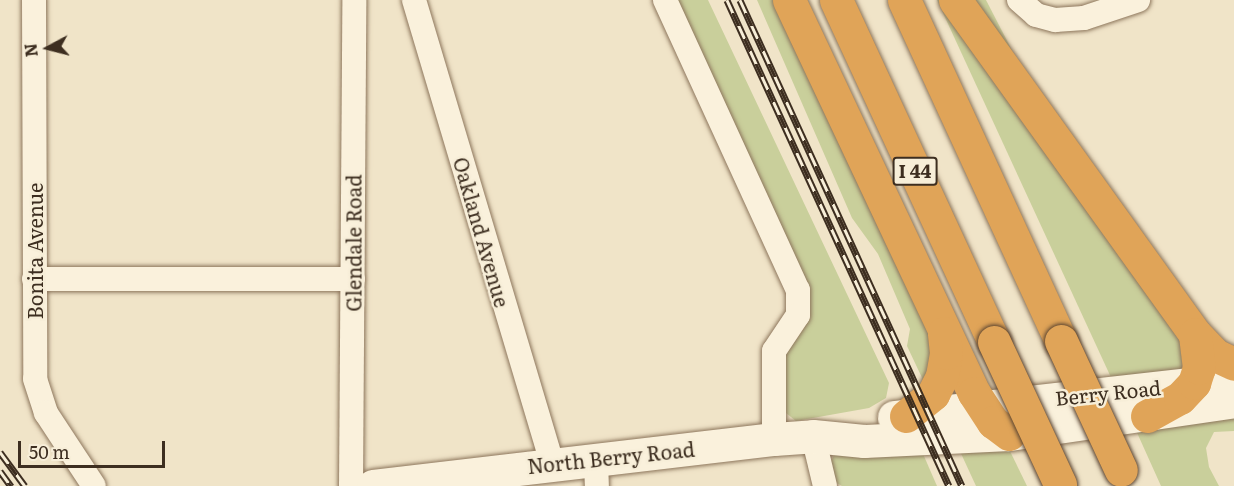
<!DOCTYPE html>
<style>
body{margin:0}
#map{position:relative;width:1234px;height:486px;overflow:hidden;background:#f0e4c8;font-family:Literata,serif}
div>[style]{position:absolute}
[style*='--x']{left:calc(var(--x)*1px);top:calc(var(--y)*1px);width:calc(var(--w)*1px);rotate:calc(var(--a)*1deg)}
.green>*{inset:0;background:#c9cf9b}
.roads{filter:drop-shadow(0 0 2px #8d765c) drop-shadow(0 0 2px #8d765c)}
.street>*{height:24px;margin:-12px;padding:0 12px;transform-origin:12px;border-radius:12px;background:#faf1dc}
.secondary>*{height:33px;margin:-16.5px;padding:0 16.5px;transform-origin:16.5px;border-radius:16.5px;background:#faf1dc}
.highway>*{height:33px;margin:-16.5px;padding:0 16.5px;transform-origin:16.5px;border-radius:16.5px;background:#e0a458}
.rail>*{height:7px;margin-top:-3.5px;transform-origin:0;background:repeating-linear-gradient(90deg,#f7eed8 0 14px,#3d2e20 0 28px);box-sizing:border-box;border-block:2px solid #3d2e20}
.bridges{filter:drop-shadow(0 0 2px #5b4430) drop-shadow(0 0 2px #5b4430)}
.highway-bridge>*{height:33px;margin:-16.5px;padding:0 16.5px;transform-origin:16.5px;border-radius:16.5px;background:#e0a458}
span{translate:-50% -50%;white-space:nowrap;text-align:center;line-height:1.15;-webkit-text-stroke:5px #f7eed8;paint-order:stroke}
.shield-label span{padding:2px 4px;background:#f7eed8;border:2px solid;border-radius:4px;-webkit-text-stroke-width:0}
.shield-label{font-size:18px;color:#3d2e20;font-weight:700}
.street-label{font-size:20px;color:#3d2e20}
.north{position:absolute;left:18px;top:18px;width:60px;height:60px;-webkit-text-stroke:4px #f7eed8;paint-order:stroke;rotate:263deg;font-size:16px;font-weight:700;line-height:24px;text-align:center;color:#3d2e20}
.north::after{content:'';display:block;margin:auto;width:21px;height:27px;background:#3d2e20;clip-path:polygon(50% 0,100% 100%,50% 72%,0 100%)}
.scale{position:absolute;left:18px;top:441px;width:147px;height:27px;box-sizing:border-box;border:3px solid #3d2e20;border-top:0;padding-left:8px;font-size:18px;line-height:21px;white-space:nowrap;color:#3d2e20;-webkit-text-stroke:4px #f7eed8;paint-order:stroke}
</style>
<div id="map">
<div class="green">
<div style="clip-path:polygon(676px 0,708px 0,889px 383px,886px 398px,869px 408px,796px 421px,786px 413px,780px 361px,807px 317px)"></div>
<div style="clip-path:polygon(757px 0,776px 0,928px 329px,933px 346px,924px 382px,907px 346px,910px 329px,878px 254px,852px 218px)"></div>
<div style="clip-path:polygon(937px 0,947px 0,1184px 334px,1188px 369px,1114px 384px)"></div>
<div style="clip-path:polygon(970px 0,986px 0,1017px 60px)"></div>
<div style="clip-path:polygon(1234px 406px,1234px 431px,1214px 432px,1206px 448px,1209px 467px,1219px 486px,1161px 486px,1134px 426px)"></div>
<div style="clip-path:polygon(1007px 445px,1027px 486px,976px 486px,958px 447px)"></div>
<div style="clip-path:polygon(920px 447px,937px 486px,842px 486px,833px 481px,829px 466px,835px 453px)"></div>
</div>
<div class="roads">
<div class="street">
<div style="--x:34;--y:0;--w:379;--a:89.8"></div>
<div style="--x:35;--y:379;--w:36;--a:72"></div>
<div style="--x:46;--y:413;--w:87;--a:56.7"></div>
<div style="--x:414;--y:0;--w:483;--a:73.4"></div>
<div style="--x:665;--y:0;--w:319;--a:65.4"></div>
<div style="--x:798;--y:290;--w:25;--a:90"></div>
<div style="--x:798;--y:315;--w:43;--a:123.7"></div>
<div style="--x:774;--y:351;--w:88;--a:90"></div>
<div style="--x:1019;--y:0;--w:23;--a:41"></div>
<div style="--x:1036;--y:15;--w:20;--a:15"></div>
<div style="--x:1055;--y:20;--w:29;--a:-4"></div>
<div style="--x:1084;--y:18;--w:57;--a:-18.4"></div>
<div style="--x:34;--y:279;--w:319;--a:0"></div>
<div style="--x:813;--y:436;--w:51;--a:76.5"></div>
<div style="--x:596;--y:461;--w:25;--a:88"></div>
<div style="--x:351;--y:486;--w:486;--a:-89.6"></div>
</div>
<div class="secondary">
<div style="--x:894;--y:417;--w:342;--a:-6.4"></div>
<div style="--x:373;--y:486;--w:404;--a:-6.7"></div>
<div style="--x:774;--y:439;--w:39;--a:-4"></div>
<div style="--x:813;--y:436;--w:51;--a:5.6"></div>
<div style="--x:864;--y:441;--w:145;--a:-2.8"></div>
<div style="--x:1009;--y:434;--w:227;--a:-8.3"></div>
</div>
<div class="highway">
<div style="--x:789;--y:0;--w:434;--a:64.8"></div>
<div style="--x:974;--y:393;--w:35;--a:57"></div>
<div style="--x:993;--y:422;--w:20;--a:37"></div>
<div style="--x:836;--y:0;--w:377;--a:65.2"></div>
<div style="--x:904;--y:0;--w:375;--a:65.3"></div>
<div style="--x:955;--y:0;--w:411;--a:54.3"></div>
<div style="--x:1195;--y:334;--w:29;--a:46"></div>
<div style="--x:1215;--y:355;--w:21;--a:25"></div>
<div style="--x:906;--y:416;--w:35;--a:-39"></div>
<div style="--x:933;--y:394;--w:20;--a:-63"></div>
<div style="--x:942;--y:376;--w:23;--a:-80"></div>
<div style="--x:946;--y:353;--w:20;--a:-96"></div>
<div style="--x:1147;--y:416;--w:38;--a:-29"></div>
<div style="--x:1180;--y:398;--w:21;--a:-47"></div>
<div style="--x:1194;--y:383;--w:16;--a:-72"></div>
<div style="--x:1199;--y:368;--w:34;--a:-97"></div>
</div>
</div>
<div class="rail">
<div style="--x:727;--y:0;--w:534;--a:65.45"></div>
<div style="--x:740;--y:0;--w:534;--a:65.45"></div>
<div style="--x:0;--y:452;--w:42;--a:53.7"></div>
<div style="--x:0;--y:471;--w:19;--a:54"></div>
</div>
<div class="bridges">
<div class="highway-bridge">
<div style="--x:1061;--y:341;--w:142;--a:65.1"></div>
<div style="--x:994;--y:342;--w:157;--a:65.1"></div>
</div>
</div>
<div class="shield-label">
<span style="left:915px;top:171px">I 44</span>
</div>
<div class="street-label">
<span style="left:482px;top:232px;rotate:74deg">Oakland Avenue</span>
<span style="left:353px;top:243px;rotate:-90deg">Glendale Road</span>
<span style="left:34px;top:251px;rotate:-90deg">Bonita Avenue</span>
<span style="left:1108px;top:392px;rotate:-6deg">Berry Road</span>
<span style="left:611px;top:457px;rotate:-6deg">North Berry Road</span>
</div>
<div class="north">N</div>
<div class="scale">50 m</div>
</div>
